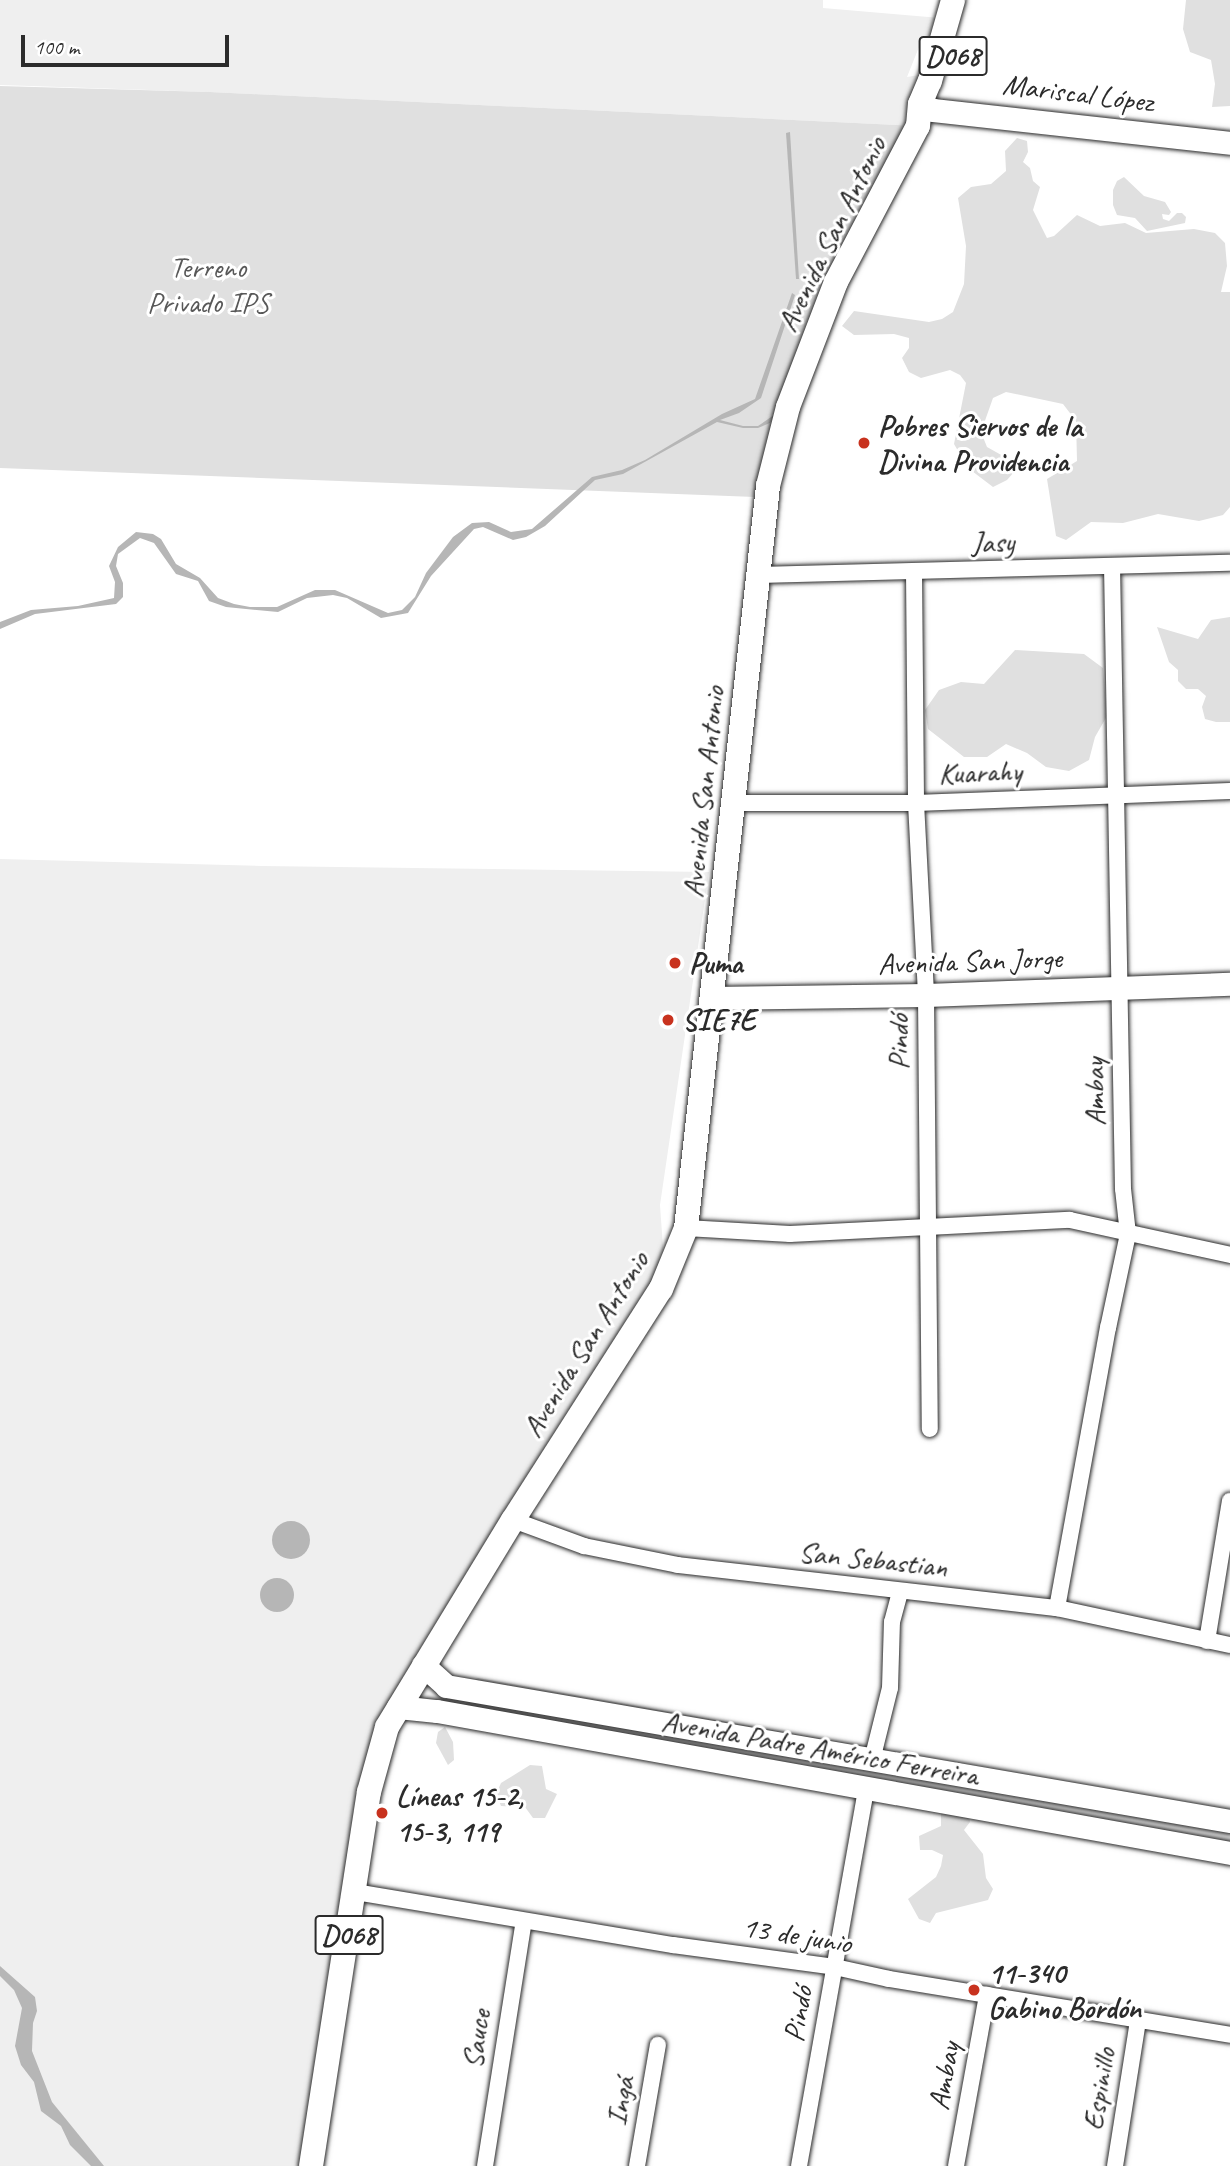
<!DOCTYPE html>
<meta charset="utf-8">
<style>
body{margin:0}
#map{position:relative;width:1230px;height:2166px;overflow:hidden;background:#fff;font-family:Caveat,sans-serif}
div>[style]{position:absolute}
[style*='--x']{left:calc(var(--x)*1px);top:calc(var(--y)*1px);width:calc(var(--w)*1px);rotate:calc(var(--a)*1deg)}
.built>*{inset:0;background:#efefef}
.green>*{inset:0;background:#e0e0e0}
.water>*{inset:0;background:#b6b6b6}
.round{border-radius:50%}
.roads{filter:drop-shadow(0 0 2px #2b2b2b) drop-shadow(0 0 2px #2b2b2b)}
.street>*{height:16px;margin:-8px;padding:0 8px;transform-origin:8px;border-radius:8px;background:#fff}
.secondary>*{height:23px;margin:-11.5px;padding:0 11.5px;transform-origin:11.5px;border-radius:11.5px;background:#fff}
.primary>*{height:24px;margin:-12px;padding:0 12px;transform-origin:12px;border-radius:12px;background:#fff}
.dots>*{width:19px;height:19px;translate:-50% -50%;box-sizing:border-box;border:4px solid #fff;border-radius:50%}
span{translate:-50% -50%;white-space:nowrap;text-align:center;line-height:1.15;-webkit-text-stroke:6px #fff;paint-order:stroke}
.shield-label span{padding:2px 5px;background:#fff;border:2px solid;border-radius:5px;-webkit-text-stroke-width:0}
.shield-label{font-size:28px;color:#2b2b2b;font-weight:700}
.street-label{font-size:30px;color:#2b2b2b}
.park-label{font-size:30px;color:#585858}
.poi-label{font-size:30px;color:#2b2b2b;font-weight:700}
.left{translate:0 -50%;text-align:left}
.scale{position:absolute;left:21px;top:35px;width:208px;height:32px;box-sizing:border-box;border:4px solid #2b2b2b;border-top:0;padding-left:9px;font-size:21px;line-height:24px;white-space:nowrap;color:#2b2b2b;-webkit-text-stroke:5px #fff;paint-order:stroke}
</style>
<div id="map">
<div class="built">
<div style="clip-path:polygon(0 0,823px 0,823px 8px,940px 18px,931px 41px,921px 42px,907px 77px,920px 75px,918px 126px,210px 92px,0 85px)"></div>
<div style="clip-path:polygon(0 859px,262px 866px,709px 872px,660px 1205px,664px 1262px,381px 1729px,306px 2166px,0 2166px)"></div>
</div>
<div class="green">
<div style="clip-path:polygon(1186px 0,1230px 0,1230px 106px,1212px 107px,1215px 84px,1211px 60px,1190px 52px,1183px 29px)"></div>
<div style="clip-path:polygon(0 86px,210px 92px,918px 126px,831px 278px,755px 497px,0 468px)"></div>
<div style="clip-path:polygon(1017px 138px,1027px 141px,1028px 152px,1023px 162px,1030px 168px,1033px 181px,1040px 187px,1033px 210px,1047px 238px,1054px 236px,1077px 215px,1100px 226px,1125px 223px,1146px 233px,1194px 229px,1215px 233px,1225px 243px,1227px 266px,1221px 292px,1230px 292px,1230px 507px,1223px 515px,1199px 521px,1158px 514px,1123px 523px,1091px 522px,1066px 540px,1056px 536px,1047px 479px,1077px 461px,1076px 421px,1063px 404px,1006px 392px,993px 398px,981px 432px,987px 447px,1012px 461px,1014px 472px,1007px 480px,993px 487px,968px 468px,954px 444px,966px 383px,960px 375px,950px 370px,921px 378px,909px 372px,902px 358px,909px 348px,909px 338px,894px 334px,854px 335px,842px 326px,854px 311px,929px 322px,942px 319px,953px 312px,964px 284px,966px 246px,958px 198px,971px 187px,991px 184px,1006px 171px,1005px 151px)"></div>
<div style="clip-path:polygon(1124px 177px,1144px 196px,1165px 202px,1171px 212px,1169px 215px,1162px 214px,1163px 219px,1169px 221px,1177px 213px,1182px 213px,1186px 217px,1185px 223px,1147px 231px,1135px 218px,1117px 215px,1113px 205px,1113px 190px,1117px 181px)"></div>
<div style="clip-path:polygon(1230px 617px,1230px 722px,1216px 722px,1205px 719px,1202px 707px,1206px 696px,1198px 689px,1186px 689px,1178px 681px,1178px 670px,1169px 662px,1157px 627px,1198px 639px,1211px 620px)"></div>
<div style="clip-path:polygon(1015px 650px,1084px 654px,1103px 668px,1107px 716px,1095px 737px,1089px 760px,1069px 771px,1046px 767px,1027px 753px,1006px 744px,987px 757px,964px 757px,928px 729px,925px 710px,939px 690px,961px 682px,984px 684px)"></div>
<div style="clip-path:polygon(478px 1678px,1230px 1811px,1230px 1847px,968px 1811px,970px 1822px,964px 1830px,983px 1854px,986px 1878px,993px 1889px,988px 1900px,936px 1913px,930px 1923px,919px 1919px,908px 1899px,936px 1877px,941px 1866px,943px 1855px,932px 1850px,920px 1850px,919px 1836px,941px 1826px,941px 1802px,466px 1707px,468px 1684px)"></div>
<div style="clip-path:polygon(445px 1727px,453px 1742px,454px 1760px,448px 1765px,436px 1743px,438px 1732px)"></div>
<div style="clip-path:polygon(530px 1765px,542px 1766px,546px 1789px,557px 1794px,545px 1818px,533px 1818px,525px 1807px,501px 1806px,496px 1794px,501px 1783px)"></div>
</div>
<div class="water">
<div style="clip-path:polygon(790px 132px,799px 279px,796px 279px,786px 133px)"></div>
<div style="clip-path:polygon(792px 293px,795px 295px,761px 398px,739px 413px,720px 420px,743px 426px,758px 426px,774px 415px,770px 423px,758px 428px,743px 428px,717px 422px,623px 474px,595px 480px,545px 526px,526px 537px,513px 540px,483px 527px,474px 529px,431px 576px,408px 613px,381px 618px,347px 598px,333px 595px,307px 598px,278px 612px,226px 607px,209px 601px,198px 581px,176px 574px,154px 543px,140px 538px,118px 554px,116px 566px,123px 583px,123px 597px,116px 604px,35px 614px,0 629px,0 622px,31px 610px,78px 606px,114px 598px,115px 582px,109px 566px,118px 547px,136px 532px,153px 534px,161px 539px,176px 564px,200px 578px,218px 598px,234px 604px,250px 607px,277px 607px,315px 590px,335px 590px,388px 613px,402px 610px,415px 597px,426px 573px,453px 537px,472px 523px,489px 522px,511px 532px,532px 529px,592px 477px,622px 470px,645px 460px,722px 414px,755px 399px)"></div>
<div class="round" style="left:272px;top:1521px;width:38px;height:38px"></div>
<div class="round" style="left:260px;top:1578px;width:34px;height:34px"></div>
<div style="clip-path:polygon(0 1966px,35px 1997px,37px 2011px,33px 2023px,32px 2051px,52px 2102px,104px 2166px,91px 2166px,70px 2145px,61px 2126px,41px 2111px,34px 2082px,21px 2065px,15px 2046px,22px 2008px,14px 1990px,0 1976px)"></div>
</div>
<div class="roads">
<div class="street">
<div style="--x:914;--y:571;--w:232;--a:89.5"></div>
<div style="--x:916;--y:803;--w:192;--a:87"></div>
<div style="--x:926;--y:995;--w:434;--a:89.5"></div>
<div style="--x:757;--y:575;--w:473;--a:-1.5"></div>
<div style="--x:733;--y:803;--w:183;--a:0"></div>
<div style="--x:916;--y:803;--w:314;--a:-2.2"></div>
<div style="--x:686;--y:1228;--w:104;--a:3.3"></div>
<div style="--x:790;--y:1234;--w:280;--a:-2.9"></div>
<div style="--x:1070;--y:1220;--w:164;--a:12.3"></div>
<div style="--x:513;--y:1520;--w:76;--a:20.1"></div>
<div style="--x:584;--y:1546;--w:96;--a:11.4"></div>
<div style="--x:678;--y:1565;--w:381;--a:6.5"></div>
<div style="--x:1057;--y:1608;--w:177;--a:12.1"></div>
<div style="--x:1057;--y:1608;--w:285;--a:-79.7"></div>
<div style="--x:1108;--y:1328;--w:96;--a:-78"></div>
<div style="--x:1128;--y:1234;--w:45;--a:-96.3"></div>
<div style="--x:1123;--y:1189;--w:622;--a:-91.01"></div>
<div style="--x:1207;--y:1641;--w:142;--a:-80.7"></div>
<div style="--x:872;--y:1760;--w:74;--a:-76"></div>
<div style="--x:890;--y:1688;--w:66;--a:-88.3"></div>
<div style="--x:892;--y:1622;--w:31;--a:-75"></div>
<div style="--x:355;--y:1892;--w:322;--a:9.5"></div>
<div style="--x:673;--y:1945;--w:163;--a:7.7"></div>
<div style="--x:835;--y:1967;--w:55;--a:12.5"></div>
<div style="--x:889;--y:1979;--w:346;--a:9.3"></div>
<div style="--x:485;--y:2166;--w:248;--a:-81"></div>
<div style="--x:637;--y:2166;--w:123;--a:-80.2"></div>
<div style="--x:799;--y:2166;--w:384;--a:-79.9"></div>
<div style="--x:956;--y:2166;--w:174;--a:-79.7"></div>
<div style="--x:1115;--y:2166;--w:147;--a:-81"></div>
</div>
<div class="secondary">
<div style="--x:920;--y:104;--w:14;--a:25"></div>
<div style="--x:933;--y:110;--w:299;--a:6.3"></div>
<div style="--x:712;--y:998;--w:214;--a:-0.8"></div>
<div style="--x:926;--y:995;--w:304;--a:-2.1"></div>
<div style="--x:423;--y:1665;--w:31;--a:42"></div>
<div style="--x:446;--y:1686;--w:796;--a:9.77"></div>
<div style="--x:398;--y:1707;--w:39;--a:6"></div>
<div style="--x:437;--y:1711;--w:806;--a:10.15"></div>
</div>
<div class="primary">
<div style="--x:311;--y:2166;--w:378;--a:-81.2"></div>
<div style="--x:369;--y:1792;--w:67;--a:-74.5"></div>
<div style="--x:387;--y:1727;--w:242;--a:-58.7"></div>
<div style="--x:513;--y:1520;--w:274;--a:-57.4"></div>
<div style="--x:661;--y:1289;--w:66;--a:-67.7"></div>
<div style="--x:686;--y:1228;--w:747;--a:-83.69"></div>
<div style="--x:768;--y:486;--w:81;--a:-75.8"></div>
<div style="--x:788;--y:407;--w:134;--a:-69"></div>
<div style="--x:836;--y:282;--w:176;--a:-62.3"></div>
<div style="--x:918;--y:126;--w:22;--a:-85"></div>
<div style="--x:920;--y:104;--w:25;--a:-67"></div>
<div style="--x:930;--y:81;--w:84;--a:-74.1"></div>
</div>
</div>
<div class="dots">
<div style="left:864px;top:443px;background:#c8321e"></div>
<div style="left:675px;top:963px;background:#c8321e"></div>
<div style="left:668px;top:1020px;background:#c8321e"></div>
<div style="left:382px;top:1813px;background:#c8321e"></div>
<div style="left:974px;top:1990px;background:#c8321e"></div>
</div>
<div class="shield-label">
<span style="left:953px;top:56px">D068</span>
<span style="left:349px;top:1935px">D068</span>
</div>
<div class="street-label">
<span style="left:1078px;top:93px;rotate:7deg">Mariscal López</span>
<span style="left:831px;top:234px;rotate:-64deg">Avenida San Antonio</span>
<span style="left:993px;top:542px;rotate:-1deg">Jasy</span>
<span style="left:980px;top:772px;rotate:-2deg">Kuarahy</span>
<span style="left:703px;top:792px;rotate:-84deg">Avenida San Antonio</span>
<span style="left:970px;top:961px;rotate:-2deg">Avenida San Jorge</span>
<span style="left:898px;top:1042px;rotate:-90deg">Pindó</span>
<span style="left:1094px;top:1092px;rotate:-91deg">Ambay</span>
<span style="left:585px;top:1344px;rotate:-58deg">Avenida San Antonio</span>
<span style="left:873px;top:1559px;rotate:6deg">San Sebastian</span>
<span style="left:820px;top:1748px;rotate:10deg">Avenida Padre Américo Ferreira</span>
<span style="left:797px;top:1935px;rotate:9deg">13 de junio</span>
<span style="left:798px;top:2014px;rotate:-80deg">Pindó</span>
<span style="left:476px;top:2039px;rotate:-81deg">Sauce</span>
<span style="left:944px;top:2076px;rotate:-80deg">Ambay</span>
<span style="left:1099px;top:2089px;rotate:-81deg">Espinillo</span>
<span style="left:620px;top:2101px;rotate:-80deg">Ingá</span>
</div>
<div class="park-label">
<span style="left:208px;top:284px">Terreno<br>Privado IPS</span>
</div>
<div class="poi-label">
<span class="left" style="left:878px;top:443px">Pobres Siervos de la<br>Divina Providencia</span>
<span class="left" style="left:689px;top:963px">Puma</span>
<span class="left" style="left:682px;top:1020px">SIE7E</span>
<span class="left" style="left:396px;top:1813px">Líneas 15-2,<br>15-3, 119</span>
<span class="left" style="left:988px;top:1990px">11-340<br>Gabino Bordón</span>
</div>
<div class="scale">100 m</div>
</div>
